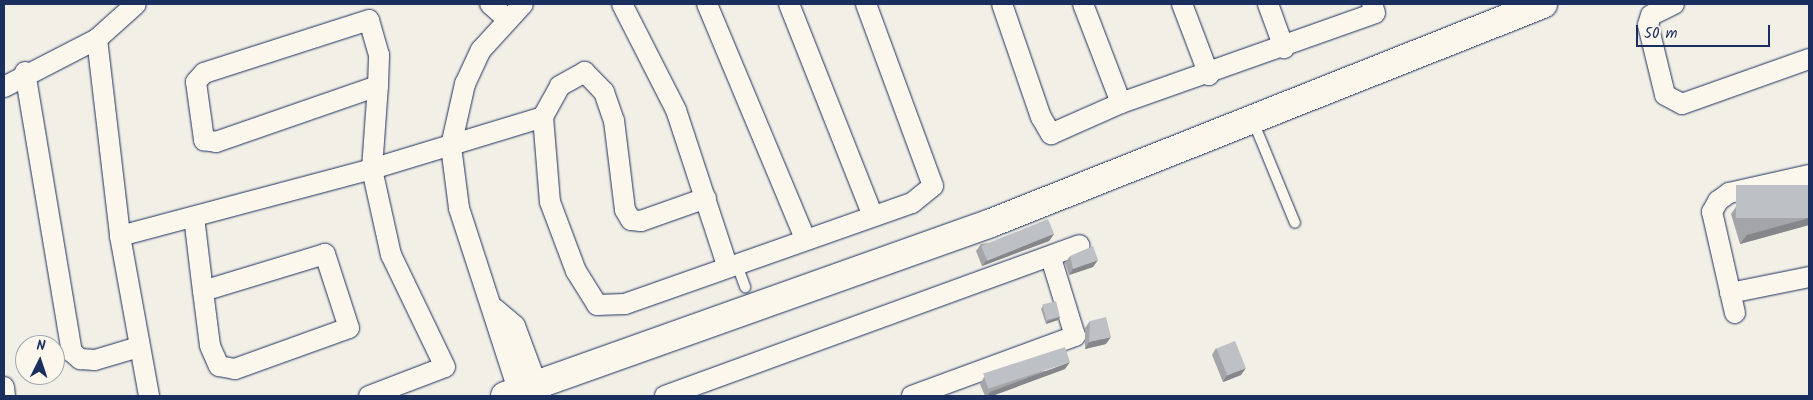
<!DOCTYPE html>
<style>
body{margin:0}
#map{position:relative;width:1813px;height:400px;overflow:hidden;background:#f2efe6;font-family:Kalam,sans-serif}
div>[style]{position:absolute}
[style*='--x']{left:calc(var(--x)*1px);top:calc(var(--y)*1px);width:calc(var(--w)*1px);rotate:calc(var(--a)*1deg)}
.roads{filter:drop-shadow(0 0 1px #1b2f5e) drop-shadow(0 0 1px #1b2f5e)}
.lane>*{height:10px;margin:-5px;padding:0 5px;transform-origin:5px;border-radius:5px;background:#fbf7ec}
.street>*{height:20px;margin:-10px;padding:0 10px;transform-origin:10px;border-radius:10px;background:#fbf7ec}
.secondary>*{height:28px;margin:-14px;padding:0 14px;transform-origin:14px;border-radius:14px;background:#fbf7ec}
.wall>*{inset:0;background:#a3a5a9}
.shaded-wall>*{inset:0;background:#848689}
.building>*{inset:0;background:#bdc0c4;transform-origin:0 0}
span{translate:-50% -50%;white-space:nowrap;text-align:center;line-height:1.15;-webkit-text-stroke:4px #fbf7ec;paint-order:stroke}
.frame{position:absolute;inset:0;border:5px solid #1b2f5e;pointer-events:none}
.north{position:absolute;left:15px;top:335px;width:50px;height:50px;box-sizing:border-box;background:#fbf7ec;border:1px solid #a1a7b3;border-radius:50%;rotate:4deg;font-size:14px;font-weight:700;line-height:20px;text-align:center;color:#1b2f5e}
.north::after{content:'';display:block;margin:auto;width:18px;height:22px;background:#1b2f5e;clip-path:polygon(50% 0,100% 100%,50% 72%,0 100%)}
.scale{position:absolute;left:1636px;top:25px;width:134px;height:22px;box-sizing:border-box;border:2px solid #1b2f5e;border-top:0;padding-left:6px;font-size:15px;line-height:18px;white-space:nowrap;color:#1b2f5e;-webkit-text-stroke:4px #fbf7ec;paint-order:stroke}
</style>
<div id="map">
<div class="roads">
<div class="lane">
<div style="--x:1253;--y:121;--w:110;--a:67.6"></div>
<div style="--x:736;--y:262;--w:27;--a:70"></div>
</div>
<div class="street">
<div style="--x:490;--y:4;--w:23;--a:41"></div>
<div style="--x:622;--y:4;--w:119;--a:63"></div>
<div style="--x:676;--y:110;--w:163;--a:71.8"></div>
<div style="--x:707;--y:4;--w:254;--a:67.3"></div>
<div style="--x:789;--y:4;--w:226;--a:68.4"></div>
<div style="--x:1002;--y:4;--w:120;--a:71"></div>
<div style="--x:1041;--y:117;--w:20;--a:60"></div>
<div style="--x:1051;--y:134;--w:77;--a:-23.9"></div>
<div style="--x:1121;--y:103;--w:269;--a:-19.5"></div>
<div style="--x:1375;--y:13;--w:9;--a:-108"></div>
<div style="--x:1083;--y:4;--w:106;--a:69"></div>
<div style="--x:1182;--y:4;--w:76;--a:69.2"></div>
<div style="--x:1268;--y:4;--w:47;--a:70"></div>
<div style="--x:1674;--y:4;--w:25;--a:154"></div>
<div style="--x:1651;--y:15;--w:10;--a:107"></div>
<div style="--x:1648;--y:25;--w:72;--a:76.3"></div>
<div style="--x:1665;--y:95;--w:19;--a:28"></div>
<div style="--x:1682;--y:104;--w:135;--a:-19.5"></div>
<div style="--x:97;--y:39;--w:198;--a:83.3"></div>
<div style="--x:120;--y:236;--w:163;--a:79.7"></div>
<div style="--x:25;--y:72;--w:284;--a:80.5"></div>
<div style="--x:72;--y:352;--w:11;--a:41"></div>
<div style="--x:80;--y:359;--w:15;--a:4"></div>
<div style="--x:95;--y:360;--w:46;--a:-16.5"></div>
<div style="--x:4;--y:87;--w:105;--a:-27.3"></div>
<div style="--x:97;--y:39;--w:52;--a:-41.9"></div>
<div style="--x:706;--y:198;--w:69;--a:160.5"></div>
<div style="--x:641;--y:221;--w:10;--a:-174"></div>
<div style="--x:631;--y:220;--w:12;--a:-121"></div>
<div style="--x:625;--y:210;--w:90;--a:-97"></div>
<div style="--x:614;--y:121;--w:31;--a:-109"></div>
<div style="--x:604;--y:92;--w:28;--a:-134"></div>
<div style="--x:585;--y:72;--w:29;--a:151"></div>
<div style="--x:560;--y:86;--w:35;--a:119"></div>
<div style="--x:543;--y:117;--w:85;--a:85.3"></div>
<div style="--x:550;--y:202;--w:74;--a:69.4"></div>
<div style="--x:576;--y:271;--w:40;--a:58"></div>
<div style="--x:597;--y:305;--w:28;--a:-2"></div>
<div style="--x:625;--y:304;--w:304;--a:-19.4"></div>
<div style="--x:912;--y:203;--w:27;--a:-39"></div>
<div style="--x:933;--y:186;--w:194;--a:-110.2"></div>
<div style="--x:194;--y:217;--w:75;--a:83.1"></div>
<div style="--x:203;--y:291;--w:55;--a:82.7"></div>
<div style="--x:210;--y:346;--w:22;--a:66"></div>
<div style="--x:219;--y:366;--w:16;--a:11"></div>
<div style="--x:235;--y:369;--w:121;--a:-19.8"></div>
<div style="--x:349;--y:328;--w:78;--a:-108"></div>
<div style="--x:325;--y:254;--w:127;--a:163.1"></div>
<div style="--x:120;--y:236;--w:261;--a:-14.9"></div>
<div style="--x:372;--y:169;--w:179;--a:-16.9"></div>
<div style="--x:1730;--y:293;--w:81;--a:-11.4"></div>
<div style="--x:495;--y:309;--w:26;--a:40"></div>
<div style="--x:515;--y:326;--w:75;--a:69.6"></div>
<div style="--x:1735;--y:313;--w:104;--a:-102.8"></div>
<div style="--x:1712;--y:212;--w:13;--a:-61"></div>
<div style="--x:1718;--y:201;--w:14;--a:-36"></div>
<div style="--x:1729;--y:193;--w:82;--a:-12.7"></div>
<div style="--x:4;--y:387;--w:9;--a:84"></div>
<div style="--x:369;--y:396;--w:81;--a:-20.9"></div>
<div style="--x:445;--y:367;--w:124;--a:-115.7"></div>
<div style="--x:391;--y:255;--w:88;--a:-102.5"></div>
<div style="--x:372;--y:169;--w:83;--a:-85.9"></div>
<div style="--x:378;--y:86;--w:31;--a:-88"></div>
<div style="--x:379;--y:55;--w:36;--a:-106"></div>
<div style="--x:369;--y:20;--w:173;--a:162.2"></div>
<div style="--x:204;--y:73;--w:12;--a:132"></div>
<div style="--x:196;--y:82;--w:59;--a:82.1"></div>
<div style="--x:204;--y:140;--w:12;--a:9"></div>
<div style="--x:216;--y:142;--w:171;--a:-19.1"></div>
<div style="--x:520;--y:396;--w:198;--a:-108"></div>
<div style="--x:459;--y:208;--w:63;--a:-97.4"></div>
<div style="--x:451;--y:146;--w:64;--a:-77.3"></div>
<div style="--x:465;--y:84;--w:38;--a:-65"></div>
<div style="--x:481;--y:50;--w:62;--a:-47.6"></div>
<div style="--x:665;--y:396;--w:441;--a:-20"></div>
<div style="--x:912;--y:396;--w:174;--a:-20.2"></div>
<div style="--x:1075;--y:336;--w:82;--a:-107.1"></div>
</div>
<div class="secondary">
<div style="--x:505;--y:396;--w:516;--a:-19.59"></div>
<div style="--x:991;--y:223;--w:594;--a:-21.64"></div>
</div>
</div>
<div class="wall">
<div style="clip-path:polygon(1809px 185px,1809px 225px,1740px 244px,1731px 214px,1738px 204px)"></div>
<div style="clip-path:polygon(1054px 234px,1049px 241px,982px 266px,976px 251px,981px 244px)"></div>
<div style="clip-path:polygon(1070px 256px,1093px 267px,1069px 275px,1065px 263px)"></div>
<div style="clip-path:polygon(1043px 306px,1060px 317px,1058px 320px,1046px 324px,1041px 309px)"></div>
<div style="clip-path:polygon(1090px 321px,1106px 344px,1085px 349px,1085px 328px)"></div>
<div style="clip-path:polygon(1216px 348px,1241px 375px,1223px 382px,1212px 355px)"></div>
<div style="clip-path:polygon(1065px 369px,992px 396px,985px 396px,980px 384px,984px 377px)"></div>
</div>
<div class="shaded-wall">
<div style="clip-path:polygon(1809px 218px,1809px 225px,1740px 244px,1747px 235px)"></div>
<div style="clip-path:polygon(1054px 234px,1049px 241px,982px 266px,987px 260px)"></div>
<div style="clip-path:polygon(1098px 260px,1093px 267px,1069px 275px,1073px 269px)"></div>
<div style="clip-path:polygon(1060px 317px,1058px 320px,1046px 324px,1048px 321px)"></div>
<div style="clip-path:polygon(1111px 337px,1106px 344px,1085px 349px,1089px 342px)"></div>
<div style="clip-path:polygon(1070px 362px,1065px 369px,992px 396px,987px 396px,990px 392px)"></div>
<div style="clip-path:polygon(1246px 368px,1241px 375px,1223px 382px,1227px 375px)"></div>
</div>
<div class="building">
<div style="left:1809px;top:185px;width:33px;height:73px;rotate:90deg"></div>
<div style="left:1048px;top:219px;width:16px;height:72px;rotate:68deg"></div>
<div style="clip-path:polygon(1093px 246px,1098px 260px,1073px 269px,1070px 256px)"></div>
<div style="left:1056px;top:301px;width:16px;height:14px;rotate:76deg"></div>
<div style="clip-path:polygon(1106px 317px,1111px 337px,1089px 342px,1090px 321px)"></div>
<div style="left:1235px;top:341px;width:29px;height:20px;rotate:68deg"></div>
<div style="left:1065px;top:347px;width:16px;height:86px;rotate:72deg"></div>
</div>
<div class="frame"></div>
<div class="north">N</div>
<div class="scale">50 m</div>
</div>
